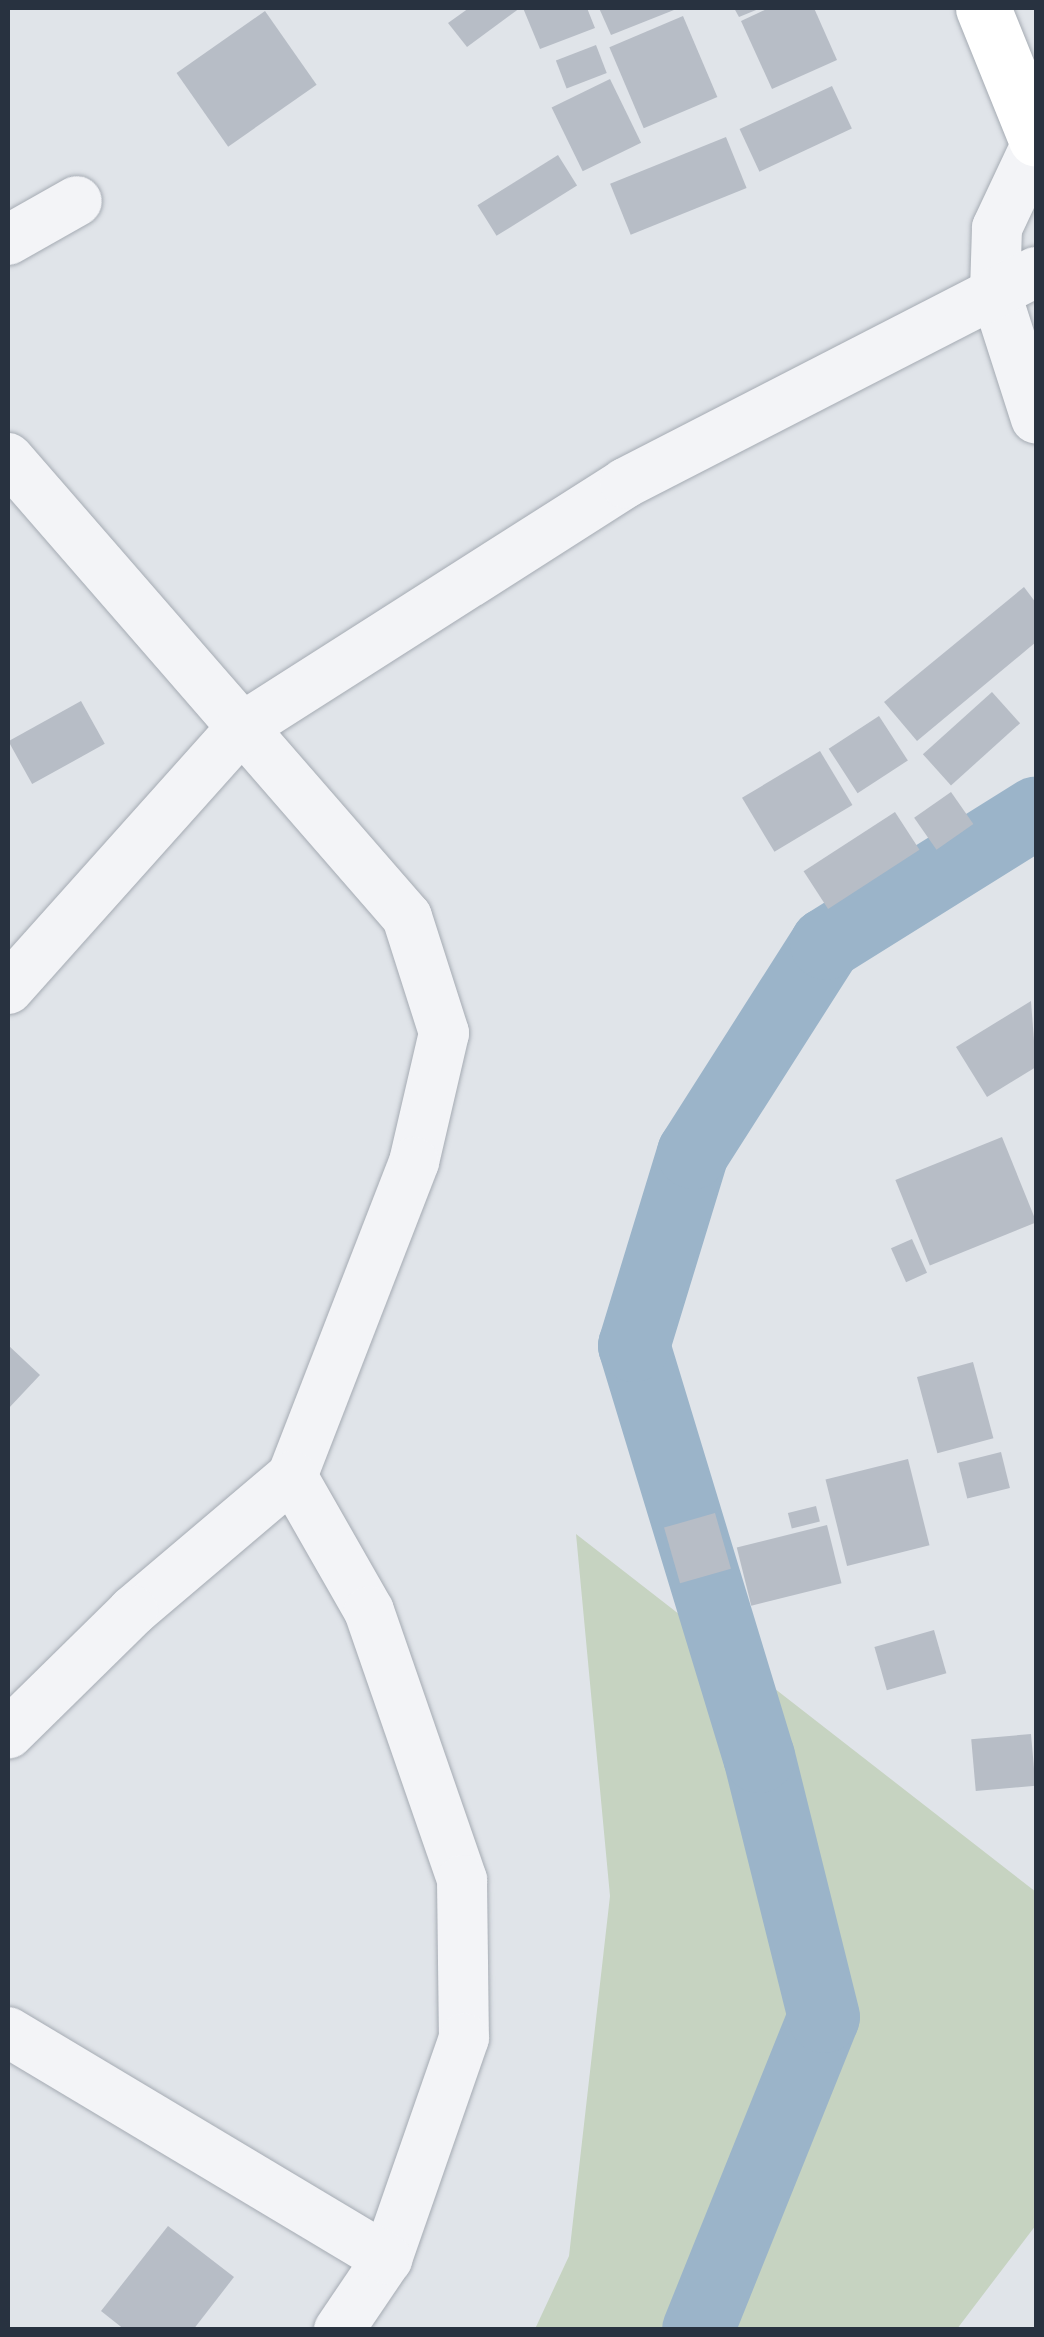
<!DOCTYPE html>
<style>
body{margin:0}
#map{position:relative;width:1044px;height:2337px;overflow:hidden;background:#e0e4e9;font-family:"Source Sans 3",sans-serif}
div>[style]{position:absolute}
[style*='--x']{left:calc(var(--x)*1px);top:calc(var(--y)*1px);width:calc(var(--w)*1px);rotate:calc(var(--a)*1deg)}
.green>*{inset:0;background:#c6d3c1}
.river>*{height:72px;margin:-36px;padding:0 36px;transform-origin:36px;border-radius:36px;background:#9bb4c9}
.building>*{inset:0;background:#b7bdc6;transform-origin:0 0}
.roads{filter:drop-shadow(0 0 2px #a5abb3) drop-shadow(0 0 2px #a5abb3)}
.minor>*{height:50px;margin:-25px;padding:0 25px;transform-origin:25px;border-radius:25px;background:#f3f4f7}
.highway>*{height:55px;margin:-27.5px;padding:0 27.5px;transform-origin:27.5px;border-radius:27.5px;background:#fff}
span{translate:-50% -50%;white-space:nowrap;text-align:center;line-height:1.15;-webkit-text-stroke:8px #eff3f6;paint-order:stroke}
.frame{position:absolute;inset:0;border:10px solid #283240;pointer-events:none}
</style>
<div id="map">
<div class="green">
<div style="clip-path:polygon(576px 1534px,1036px 1892px,1036px 2225px,957px 2329px,535px 2329px,569px 2256px,610px 1896px)"></div>
</div>
<div class="river">
<div style="--x:698;--y:2330;--w:337;--a:-68.1"></div>
<div style="--x:824;--y:2017;--w:268;--a:-104"></div>
<div style="--x:759;--y:1757;--w:430;--a:-106.9"></div>
<div style="--x:634;--y:1346;--w:202;--a:-73"></div>
<div style="--x:693;--y:1153;--w:248;--a:-57.5"></div>
<div style="--x:826;--y:944;--w:248;--a:-32"></div>
</div>
<div class="building">
<div style="clip-path:polygon(469px 8px,520px 8px,467px 47px,448px 23px)"></div>
<div style="clip-path:polygon(523px 8px,587px 8px,595px 28px,540px 49px)"></div>
<div style="clip-path:polygon(599px 8px,679px 8px,611px 35px)"></div>
<div style="clip-path:polygon(734px 8px,761px 8px,739px 17px)"></div>
<div style="clip-path:polygon(769px 8px,814px 8px,837px 60px,772px 89px,741px 21px)"></div>
<div style="left:265px;top:11px;width:90px;height:108px;rotate:55deg"></div>
<div style="left:683px;top:16px;width:88px;height:80px;rotate:67deg"></div>
<div style="left:596px;top:45px;width:30px;height:43px;rotate:69deg"></div>
<div style="left:610px;top:79px;width:71px;height:65px;rotate:64deg"></div>
<div style="left:832px;top:86px;width:47px;height:102px;rotate:65deg"></div>
<div style="left:726px;top:137px;width:55px;height:125px;rotate:68deg"></div>
<div style="left:558px;top:155px;width:36px;height:95px;rotate:58deg"></div>
<div style="clip-path:polygon(1024px 587px,1036px 603px,1036px 642px,917px 741px,884px 702px)"></div>
<div style="left:992px;top:692px;width:42px;height:93px;rotate:48deg"></div>
<div style="left:81px;top:701px;width:49px;height:83px;rotate:61deg"></div>
<div style="left:879px;top:716px;width:53px;height:60px;rotate:57deg"></div>
<div style="left:820px;top:751px;width:63px;height:91px;rotate:59deg"></div>
<div style="left:951px;top:792px;width:39px;height:45px;rotate:55deg"></div>
<div style="left:895px;top:812px;width:45px;height:109px;rotate:57deg"></div>
<div style="clip-path:polygon(1031px 1001px,1036px 1067px,987px 1097px,956px 1047px)"></div>
<div style="left:1002px;top:1137px;width:92px;height:115px;rotate:68deg"></div>
<div style="left:912px;top:1239px;width:37px;height:23px;rotate:66deg"></div>
<div style="clip-path:polygon(8px 1345px,40px 1375px,8px 1409px)"></div>
<div style="left:973px;top:1362px;width:79px;height:58px;rotate:75deg"></div>
<div style="left:1001px;top:1452px;width:37px;height:44px;rotate:76deg"></div>
<div style="left:908px;top:1459px;width:89px;height:85px;rotate:76deg"></div>
<div style="left:816px;top:1506px;width:16px;height:29px;rotate:76deg"></div>
<div style="left:715px;top:1513px;width:58px;height:53px;rotate:74deg"></div>
<div style="left:827px;top:1525px;width:60px;height:93px;rotate:76deg"></div>
<div style="left:934px;top:1630px;width:45px;height:62px;rotate:74deg"></div>
<div style="left:1031px;top:1734px;width:52px;height:60px;rotate:85deg"></div>
<div style="clip-path:polygon(168px 2226px,234px 2277px,193px 2330px,125px 2330px,101px 2311px)"></div>
</div>
<div class="roads">
<div class="minor">
<div style="--x:1036;--y:145;--w:92;--a:115.2"></div>
<div style="--x:997;--y:228;--w:63;--a:91.8"></div>
<div style="--x:995;--y:291;--w:134;--a:72.2"></div>
<div style="--x:8;--y:240;--w:79;--a:-29.5"></div>
<div style="--x:8;--y:458;--w:608;--a:49"></div>
<div style="--x:407;--y:917;--w:122;--a:72.3"></div>
<div style="--x:444;--y:1033;--w:132;--a:103.1"></div>
<div style="--x:414;--y:1162;--w:337;--a:111.2"></div>
<div style="--x:292;--y:1476;--w:209;--a:139.7"></div>
<div style="--x:133;--y:1611;--w:175;--a:135.5"></div>
<div style="--x:8;--y:989;--w:350;--a:-48.2"></div>
<div style="--x:241;--y:728;--w:456;--a:-32.5"></div>
<div style="--x:625;--y:483;--w:462;--a:-27.2"></div>
<div style="--x:292;--y:1476;--w:155;--a:60.3"></div>
<div style="--x:369;--y:1611;--w:285;--a:70.9"></div>
<div style="--x:462;--y:1880;--w:158;--a:89.3"></div>
<div style="--x:464;--y:2038;--w:234;--a:109.2"></div>
<div style="--x:387;--y:2259;--w:86;--a:124.1"></div>
<div style="--x:8;--y:2032;--w:442;--a:30.9"></div>
</div>
<div class="highway">
<div style="--x:983;--y:8;--w:141;--a:68"></div>
</div>
</div>
<div class="frame"></div>
</div>
